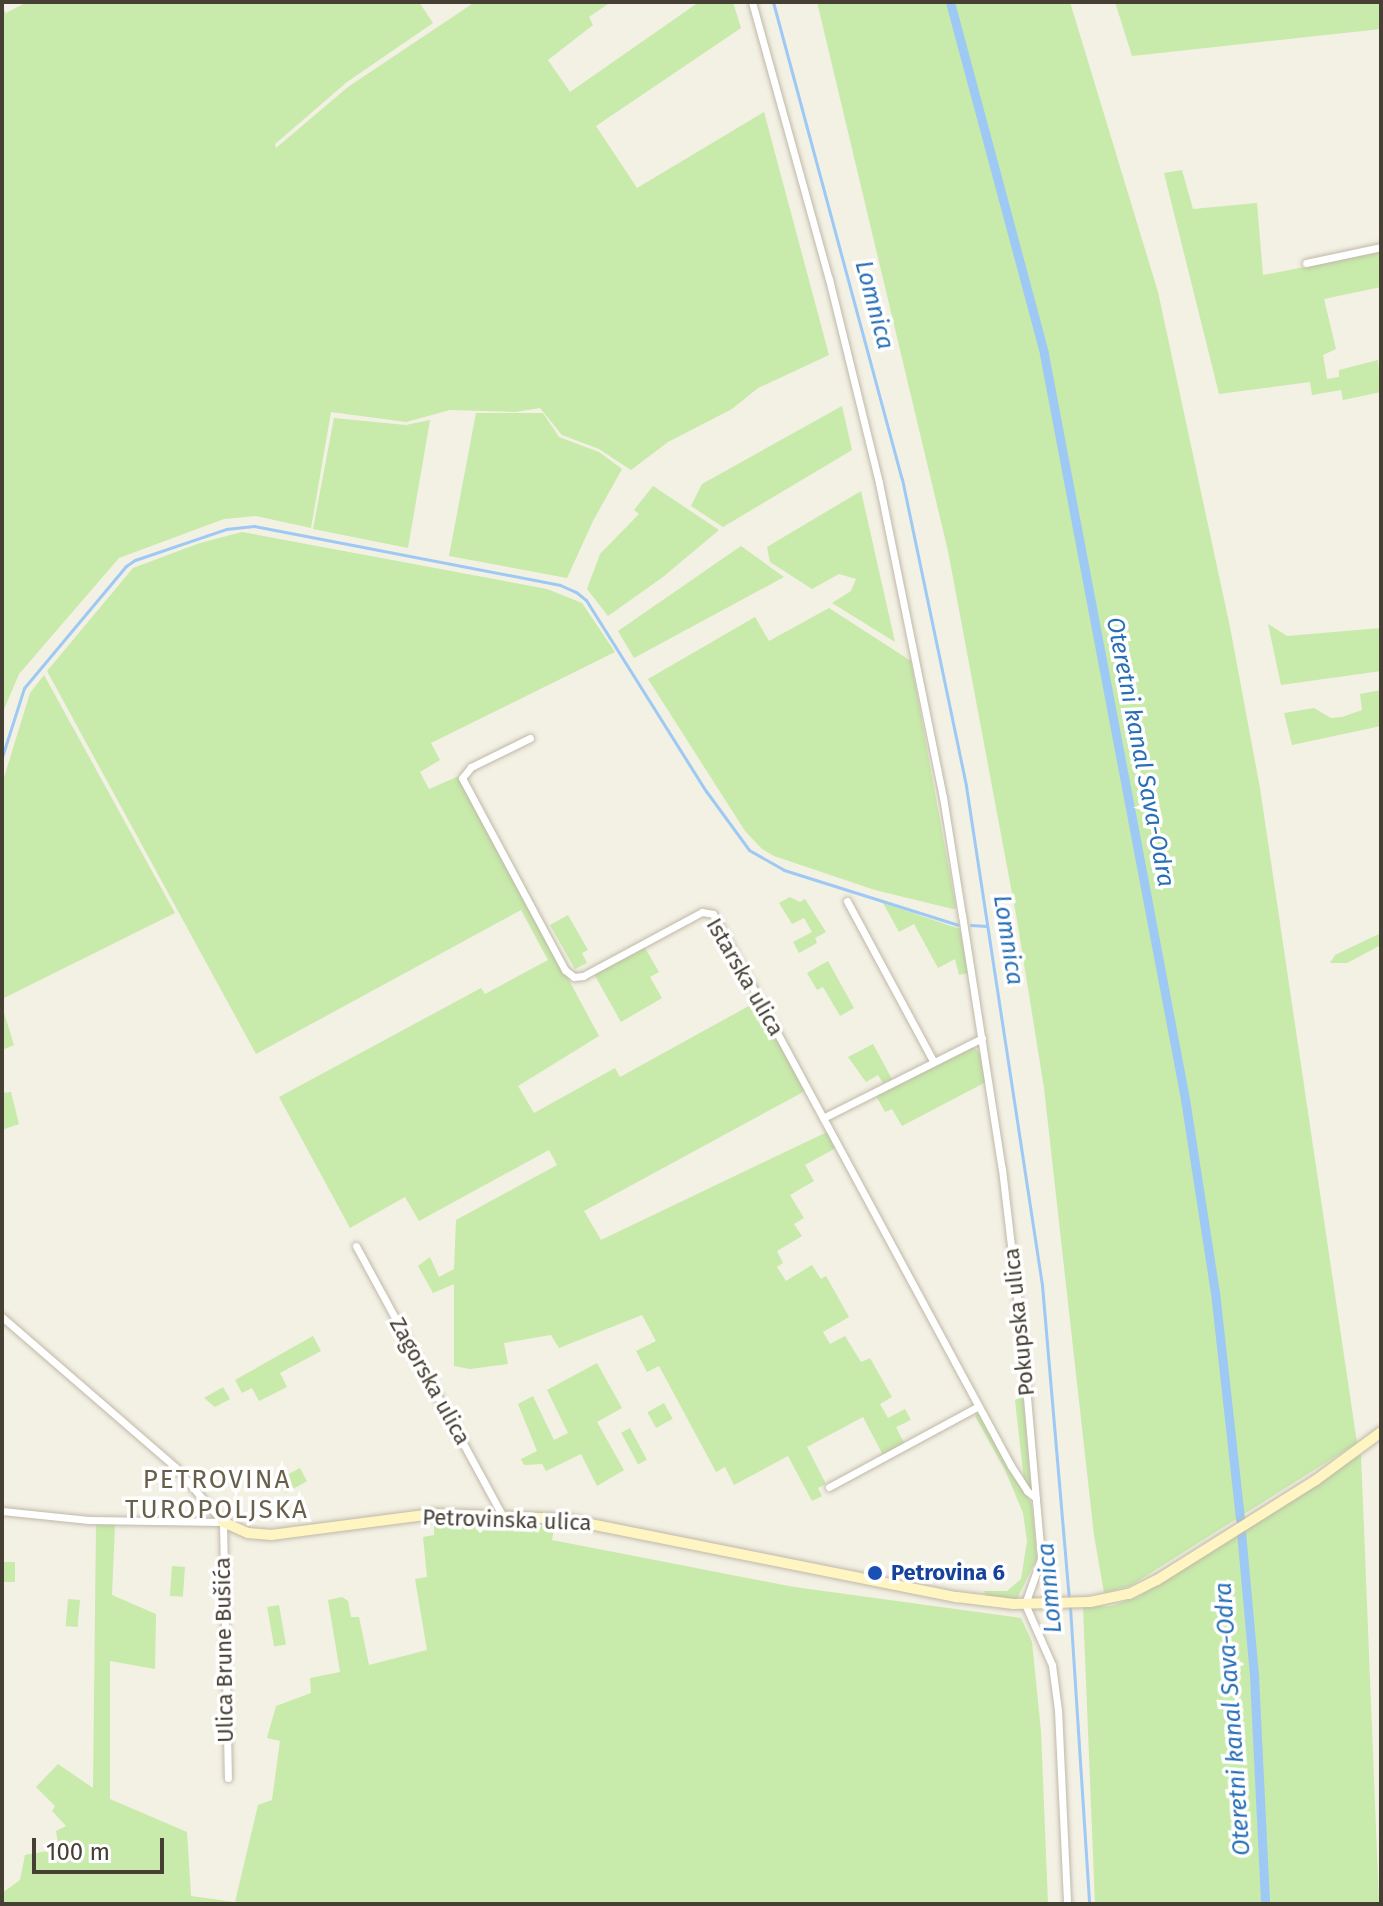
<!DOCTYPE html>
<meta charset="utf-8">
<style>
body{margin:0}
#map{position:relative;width:1383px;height:1906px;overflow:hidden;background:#f3f0e4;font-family:"Fira Sans",sans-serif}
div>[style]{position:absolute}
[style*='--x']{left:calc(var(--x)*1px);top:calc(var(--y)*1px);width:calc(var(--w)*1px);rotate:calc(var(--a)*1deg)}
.green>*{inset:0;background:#c8eaab;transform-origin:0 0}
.stream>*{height:3px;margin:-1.5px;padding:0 1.5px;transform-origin:1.5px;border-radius:1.5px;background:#9dc9f4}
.canal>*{height:9px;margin:-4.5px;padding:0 4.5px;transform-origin:4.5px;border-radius:4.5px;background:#9dc9f4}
.roads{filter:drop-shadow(0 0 2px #bfb9a7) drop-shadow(0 0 2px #bfb9a7)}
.street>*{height:7px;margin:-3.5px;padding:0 3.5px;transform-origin:3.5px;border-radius:3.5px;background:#fff}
.secondary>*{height:10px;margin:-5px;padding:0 5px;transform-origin:5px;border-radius:5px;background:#fff5c3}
.dots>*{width:22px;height:22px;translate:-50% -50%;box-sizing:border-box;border:4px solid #fff;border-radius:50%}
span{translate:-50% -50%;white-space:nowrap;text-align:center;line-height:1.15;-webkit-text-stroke:7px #fff;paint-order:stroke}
.street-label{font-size:22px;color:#464034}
.transit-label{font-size:22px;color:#164399;font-weight:700}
.left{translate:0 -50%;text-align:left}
.water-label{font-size:24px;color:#286fb7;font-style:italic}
.quarter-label{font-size:26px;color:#695f4b;letter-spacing:2px}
.frame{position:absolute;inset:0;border:4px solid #464034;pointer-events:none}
.scale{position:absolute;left:32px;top:1838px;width:132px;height:36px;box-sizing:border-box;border:4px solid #464034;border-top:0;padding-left:10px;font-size:24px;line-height:28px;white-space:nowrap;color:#464034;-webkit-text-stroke:6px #fff;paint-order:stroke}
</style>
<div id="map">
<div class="green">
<div style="clip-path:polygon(27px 2px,419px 2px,433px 23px,347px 82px,275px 144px,276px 148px,348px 87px,475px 2px,611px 2px,589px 17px,593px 25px,548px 60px,570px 92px,699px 2px,733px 2px,741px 28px,596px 126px,637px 188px,764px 112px,829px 355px,758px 388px,732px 409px,668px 442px,631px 470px,599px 449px,562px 435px,540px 408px,515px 412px,450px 410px,406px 422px,331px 412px,311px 528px,256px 516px,224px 519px,119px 558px,19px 674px,2px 714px,2px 7px,6px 13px)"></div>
<div style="clip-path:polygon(817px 2px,1070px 2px,1158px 292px,1230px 627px,1260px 788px,1357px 1443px,1130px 1586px,1104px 1593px,1094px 1535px,1044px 1088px,1017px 920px,948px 551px)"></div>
<div style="clip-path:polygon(1115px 2px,1381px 2px,1381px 29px,1132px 56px)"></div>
<div style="clip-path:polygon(1182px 170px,1193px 209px,1257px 203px,1263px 275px,1381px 252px,1381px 287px,1324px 299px,1336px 349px,1323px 355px,1327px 379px,1339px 377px,1339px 370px,1378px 360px,1381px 392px,1343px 400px,1341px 390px,1312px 395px,1310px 382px,1219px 394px,1164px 173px)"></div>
<div style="clip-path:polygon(842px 406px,852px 450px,723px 527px,691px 506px,702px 484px)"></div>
<div style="clip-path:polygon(476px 413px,543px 413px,559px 437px,599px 452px,622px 469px,593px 521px,567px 578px,449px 556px)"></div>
<div style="clip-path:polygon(334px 418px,406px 425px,430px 420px,408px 548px,313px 529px)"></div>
<div style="clip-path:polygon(653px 486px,719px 530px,663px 577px,608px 616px,587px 589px,600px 554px,639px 514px,634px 510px)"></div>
<div style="clip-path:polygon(861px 491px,895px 642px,832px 603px,851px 591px,856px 579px,839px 574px,812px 589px,770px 562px,767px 547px)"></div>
<div style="clip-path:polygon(242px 532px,547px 589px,582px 603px,615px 652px,431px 743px,440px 760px,420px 772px,429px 789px,459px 776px,599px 1036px,518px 1086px,534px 1113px,615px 1068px,620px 1077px,756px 1002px,805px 1091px,584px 1211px,601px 1240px,827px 1132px,836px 1148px,805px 1165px,814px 1181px,790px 1195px,804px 1218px,794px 1224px,802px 1236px,777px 1251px,783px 1263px,777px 1267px,786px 1281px,812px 1265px,821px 1279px,826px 1276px,849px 1317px,823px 1332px,830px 1344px,845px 1336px,861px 1362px,870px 1358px,892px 1397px,880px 1404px,888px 1418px,905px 1409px,911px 1420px,896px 1427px,904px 1443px,883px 1455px,863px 1417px,807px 1447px,826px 1484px,818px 1488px,822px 1496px,812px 1501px,788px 1456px,734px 1485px,725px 1467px,716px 1472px,659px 1366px,647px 1372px,636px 1351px,656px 1341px,642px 1315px,559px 1348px,551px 1335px,504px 1343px,508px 1364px,470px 1369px,454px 1366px,454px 1284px,433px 1293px,418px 1266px,430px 1257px,439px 1277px,454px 1269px,456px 1220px,557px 1165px,549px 1150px,419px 1221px,405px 1197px,350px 1228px,279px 1097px,481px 988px,485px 994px,548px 960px,521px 910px,256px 1054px,47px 671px,133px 568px,200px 543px)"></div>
<div style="clip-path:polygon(741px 546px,784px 577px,634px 658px,618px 631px)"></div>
<div style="clip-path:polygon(829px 608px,911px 661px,956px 908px,953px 909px,875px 890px,774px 856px,762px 849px,745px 831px,648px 679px,755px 617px,769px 641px)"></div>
<div style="clip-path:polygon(1268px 624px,1287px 636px,1381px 628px,1381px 671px,1281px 685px)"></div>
<div style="clip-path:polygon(44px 675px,175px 913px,2px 999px,2px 784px,30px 693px)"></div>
<div style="clip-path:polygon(1381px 690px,1381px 726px,1292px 745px,1284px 713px,1314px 708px,1331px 718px,1342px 717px,1362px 710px,1360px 694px)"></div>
<div style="clip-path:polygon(790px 897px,800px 902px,805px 899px,826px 932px,815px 938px,817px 943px,799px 953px,793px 942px,812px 932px,804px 918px,792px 924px,779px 903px)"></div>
<div style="clip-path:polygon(883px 903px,960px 929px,968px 973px,959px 975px,955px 959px,938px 968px,914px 924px,899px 932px)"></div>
<div style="clip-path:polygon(568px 915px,588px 950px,582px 953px,587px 963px,575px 969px,550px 925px)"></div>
<div style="clip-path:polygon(1381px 933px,1381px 945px,1347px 963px,1330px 963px,1335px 955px)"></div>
<div style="clip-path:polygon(644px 946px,659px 972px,650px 977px,662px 998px,621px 1022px,594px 974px)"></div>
<div style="clip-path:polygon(828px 961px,854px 1008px,840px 1016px,823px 987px,817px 990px,807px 973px)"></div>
<div style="clip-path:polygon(2px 1006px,14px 1045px,2px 1050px)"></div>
<div style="clip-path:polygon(873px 1044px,892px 1079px,883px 1083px,878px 1075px,866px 1082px,848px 1057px)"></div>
<div style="clip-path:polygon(972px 1046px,980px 1053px,986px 1082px,902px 1126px,892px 1109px,885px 1112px,875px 1094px)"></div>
<div style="clip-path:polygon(11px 1092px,19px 1124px,2px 1130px,2px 1093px)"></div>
<div style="clip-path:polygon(313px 1336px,321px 1351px,280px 1373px,287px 1387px,259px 1401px,252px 1388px,242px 1393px,235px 1380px)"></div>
<div style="clip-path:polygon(597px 1363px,622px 1408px,597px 1422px,624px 1470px,597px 1486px,581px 1454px,546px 1471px,542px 1464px,524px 1465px,521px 1459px,537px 1451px,518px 1404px,533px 1396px,554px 1440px,568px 1433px,547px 1390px)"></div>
<div style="clip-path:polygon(223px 1387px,230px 1399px,215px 1407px,204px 1398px)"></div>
<div style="clip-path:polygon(1023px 1395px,1031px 1485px,1029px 1487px,1024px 1481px,1015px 1400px)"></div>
<div style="left:664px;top:1403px;width:18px;height:19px;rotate:61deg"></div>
<div style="clip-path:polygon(980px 1413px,1032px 1504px,1037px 1558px,1017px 1599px,986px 1596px,984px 1591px,1007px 1591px,1021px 1579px,1027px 1541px,1023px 1513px,1005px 1470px,975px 1416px)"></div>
<div style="left:630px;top:1428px;width:36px;height:10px;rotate:62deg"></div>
<div style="clip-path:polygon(1361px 1454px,1379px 1904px,1095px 1904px,1083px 1607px,1111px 1606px,1138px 1597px)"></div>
<div style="left:300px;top:1468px;width:15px;height:25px;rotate:62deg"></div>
<div style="clip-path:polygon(434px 1519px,555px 1524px,552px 1540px,794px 1587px,1021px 1618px,1032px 1642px,1041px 1731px,1048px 1904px,2px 1904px,2px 1893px,20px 1880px,25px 1855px,59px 1849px,56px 1831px,66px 1826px,52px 1811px,55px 1806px,36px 1787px,58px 1764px,93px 1788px,96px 1524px,115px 1525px,112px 1595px,156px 1614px,155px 1669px,110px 1661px,110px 1799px,187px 1832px,191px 1896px,235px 1902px,258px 1805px,272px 1800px,280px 1741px,267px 1738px,276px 1706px,311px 1693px,310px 1678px,340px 1672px,328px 1600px,342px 1597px,348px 1601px,351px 1617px,359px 1617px,369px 1665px,427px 1650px,415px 1579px,427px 1577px,423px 1537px,434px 1535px)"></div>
<div style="left:2px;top:1562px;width:13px;height:20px"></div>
<div style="left:172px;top:1566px;width:13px;height:30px;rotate:4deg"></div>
<div style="left:68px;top:1599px;width:12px;height:27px;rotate:5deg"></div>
<div style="left:279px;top:1605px;width:40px;height:12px;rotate:80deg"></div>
</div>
<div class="stream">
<div style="--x:773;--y:2;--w:494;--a:74.9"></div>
<div style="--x:902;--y:479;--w:314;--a:78.2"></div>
<div style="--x:966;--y:786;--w:505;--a:81.34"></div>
<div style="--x:1042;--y:1285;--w:316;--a:85.1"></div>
<div style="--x:2;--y:757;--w:72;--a:-72.3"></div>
<div style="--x:24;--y:688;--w:159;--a:-50.1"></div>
<div style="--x:126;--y:566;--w:11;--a:-34"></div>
<div style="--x:135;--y:560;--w:96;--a:-18.8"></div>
<div style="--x:226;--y:529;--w:28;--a:-6"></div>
<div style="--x:254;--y:526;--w:312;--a:10.9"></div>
<div style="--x:560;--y:585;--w:17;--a:24"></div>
<div style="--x:576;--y:592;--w:13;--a:39"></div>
<div style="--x:586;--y:600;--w:226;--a:57.9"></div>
<div style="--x:706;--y:791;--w:73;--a:53.9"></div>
<div style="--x:749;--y:850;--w:40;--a:29.7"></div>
<div style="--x:784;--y:870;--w:182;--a:17.5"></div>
<div style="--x:971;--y:925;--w:16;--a:4"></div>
<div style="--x:1070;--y:1607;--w:298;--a:86.3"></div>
</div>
<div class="canal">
<div style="--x:950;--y:2;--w:364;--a:75"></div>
<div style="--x:1044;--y:354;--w:758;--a:79.28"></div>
<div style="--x:1185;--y:1099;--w:195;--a:81.2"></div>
<div style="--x:1215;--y:1292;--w:229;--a:83.7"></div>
<div style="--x:1241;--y:1532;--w:145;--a:84.8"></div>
<div style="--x:1254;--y:1676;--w:228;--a:87.2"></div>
</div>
<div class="roads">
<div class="street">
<div style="--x:752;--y:2;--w:288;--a:74.5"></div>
<div style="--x:829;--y:279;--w:210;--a:76.2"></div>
<div style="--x:879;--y:483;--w:320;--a:78.5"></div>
<div style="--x:943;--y:797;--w:120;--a:80.9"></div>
<div style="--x:962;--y:915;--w:257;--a:81.1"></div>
<div style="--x:1002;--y:1169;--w:172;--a:83.3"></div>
<div style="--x:1022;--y:1340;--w:220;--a:85"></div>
<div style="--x:1041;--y:1559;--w:48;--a:109.6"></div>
<div style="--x:1025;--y:1604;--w:67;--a:66.1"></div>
<div style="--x:1052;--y:1665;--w:45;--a:82.4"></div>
<div style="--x:1058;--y:1710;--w:194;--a:87.3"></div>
<div style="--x:1306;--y:263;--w:77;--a:-12"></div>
<div style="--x:530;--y:738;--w:66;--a:153.8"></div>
<div style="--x:471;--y:767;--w:14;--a:129"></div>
<div style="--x:462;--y:778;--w:218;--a:61.8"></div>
<div style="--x:565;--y:970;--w:11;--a:38"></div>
<div style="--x:574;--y:977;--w:9;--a:-6"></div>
<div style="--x:583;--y:976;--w:135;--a:-28.3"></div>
<div style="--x:702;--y:912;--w:11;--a:10"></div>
<div style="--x:713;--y:914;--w:627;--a:61.64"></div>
<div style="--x:1011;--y:1466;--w:30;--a:57"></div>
<div style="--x:1027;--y:1491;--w:11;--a:38"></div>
<div style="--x:847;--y:901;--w:182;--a:61.7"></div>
<div style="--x:823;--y:1118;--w:178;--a:-26.7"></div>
<div style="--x:356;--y:1246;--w:308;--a:61.5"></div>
<div style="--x:2;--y:1317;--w:229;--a:40.9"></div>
<div style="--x:175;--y:1467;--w:73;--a:48.9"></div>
<div style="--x:829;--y:1487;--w:170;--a:-28.4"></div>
<div style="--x:2;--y:1511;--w:87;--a:5.9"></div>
<div style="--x:89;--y:1520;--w:134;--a:0.9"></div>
<div style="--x:223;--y:1522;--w:256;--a:88.9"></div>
</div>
<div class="secondary">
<div style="--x:223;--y:1522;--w:27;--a:24"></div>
<div style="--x:248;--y:1533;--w:23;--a:5"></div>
<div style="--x:271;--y:1535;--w:163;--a:-7.4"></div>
<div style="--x:433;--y:1514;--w:132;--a:2.2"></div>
<div style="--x:565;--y:1519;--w:400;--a:11.3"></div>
<div style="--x:957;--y:1597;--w:57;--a:7"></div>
<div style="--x:1014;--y:1604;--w:76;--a:-1.5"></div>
<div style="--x:1090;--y:1602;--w:40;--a:-12"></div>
<div style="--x:1129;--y:1594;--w:31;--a:-27"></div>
<div style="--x:1157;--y:1580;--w:188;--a:-32.2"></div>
<div style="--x:1316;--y:1480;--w:81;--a:-36.4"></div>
</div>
</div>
<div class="dots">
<div style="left:875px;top:1573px;background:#1a4fb4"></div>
</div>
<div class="street-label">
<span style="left:745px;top:977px;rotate:60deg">Istarska ulica</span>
<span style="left:1019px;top:1322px;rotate:-96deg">Pokupska ulica</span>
<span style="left:430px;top:1381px;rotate:61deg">Zagorska ulica</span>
<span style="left:507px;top:1520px;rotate:2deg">Petrovinska ulica</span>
<span style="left:224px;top:1650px;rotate:-91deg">Ulica Brune Bušića</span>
</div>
<div class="transit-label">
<span class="left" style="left:891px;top:1573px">Petrovina 6</span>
</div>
<div class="water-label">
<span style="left:874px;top:305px;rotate:75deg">Lomnica</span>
<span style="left:1140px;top:752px;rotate:79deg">Oteretni kanal Sava-Odra</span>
<span style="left:1008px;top:940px;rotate:81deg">Lomnica</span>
<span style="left:1050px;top:1588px;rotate:-95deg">Lomnica</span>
<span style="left:1233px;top:1719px;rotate:-94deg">Oteretni kanal Sava-Odra</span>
</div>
<div class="quarter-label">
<span style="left:217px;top:1495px">PETROVINA<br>TUROPOLJSKA</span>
</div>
<div class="frame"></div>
<div class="scale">100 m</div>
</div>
